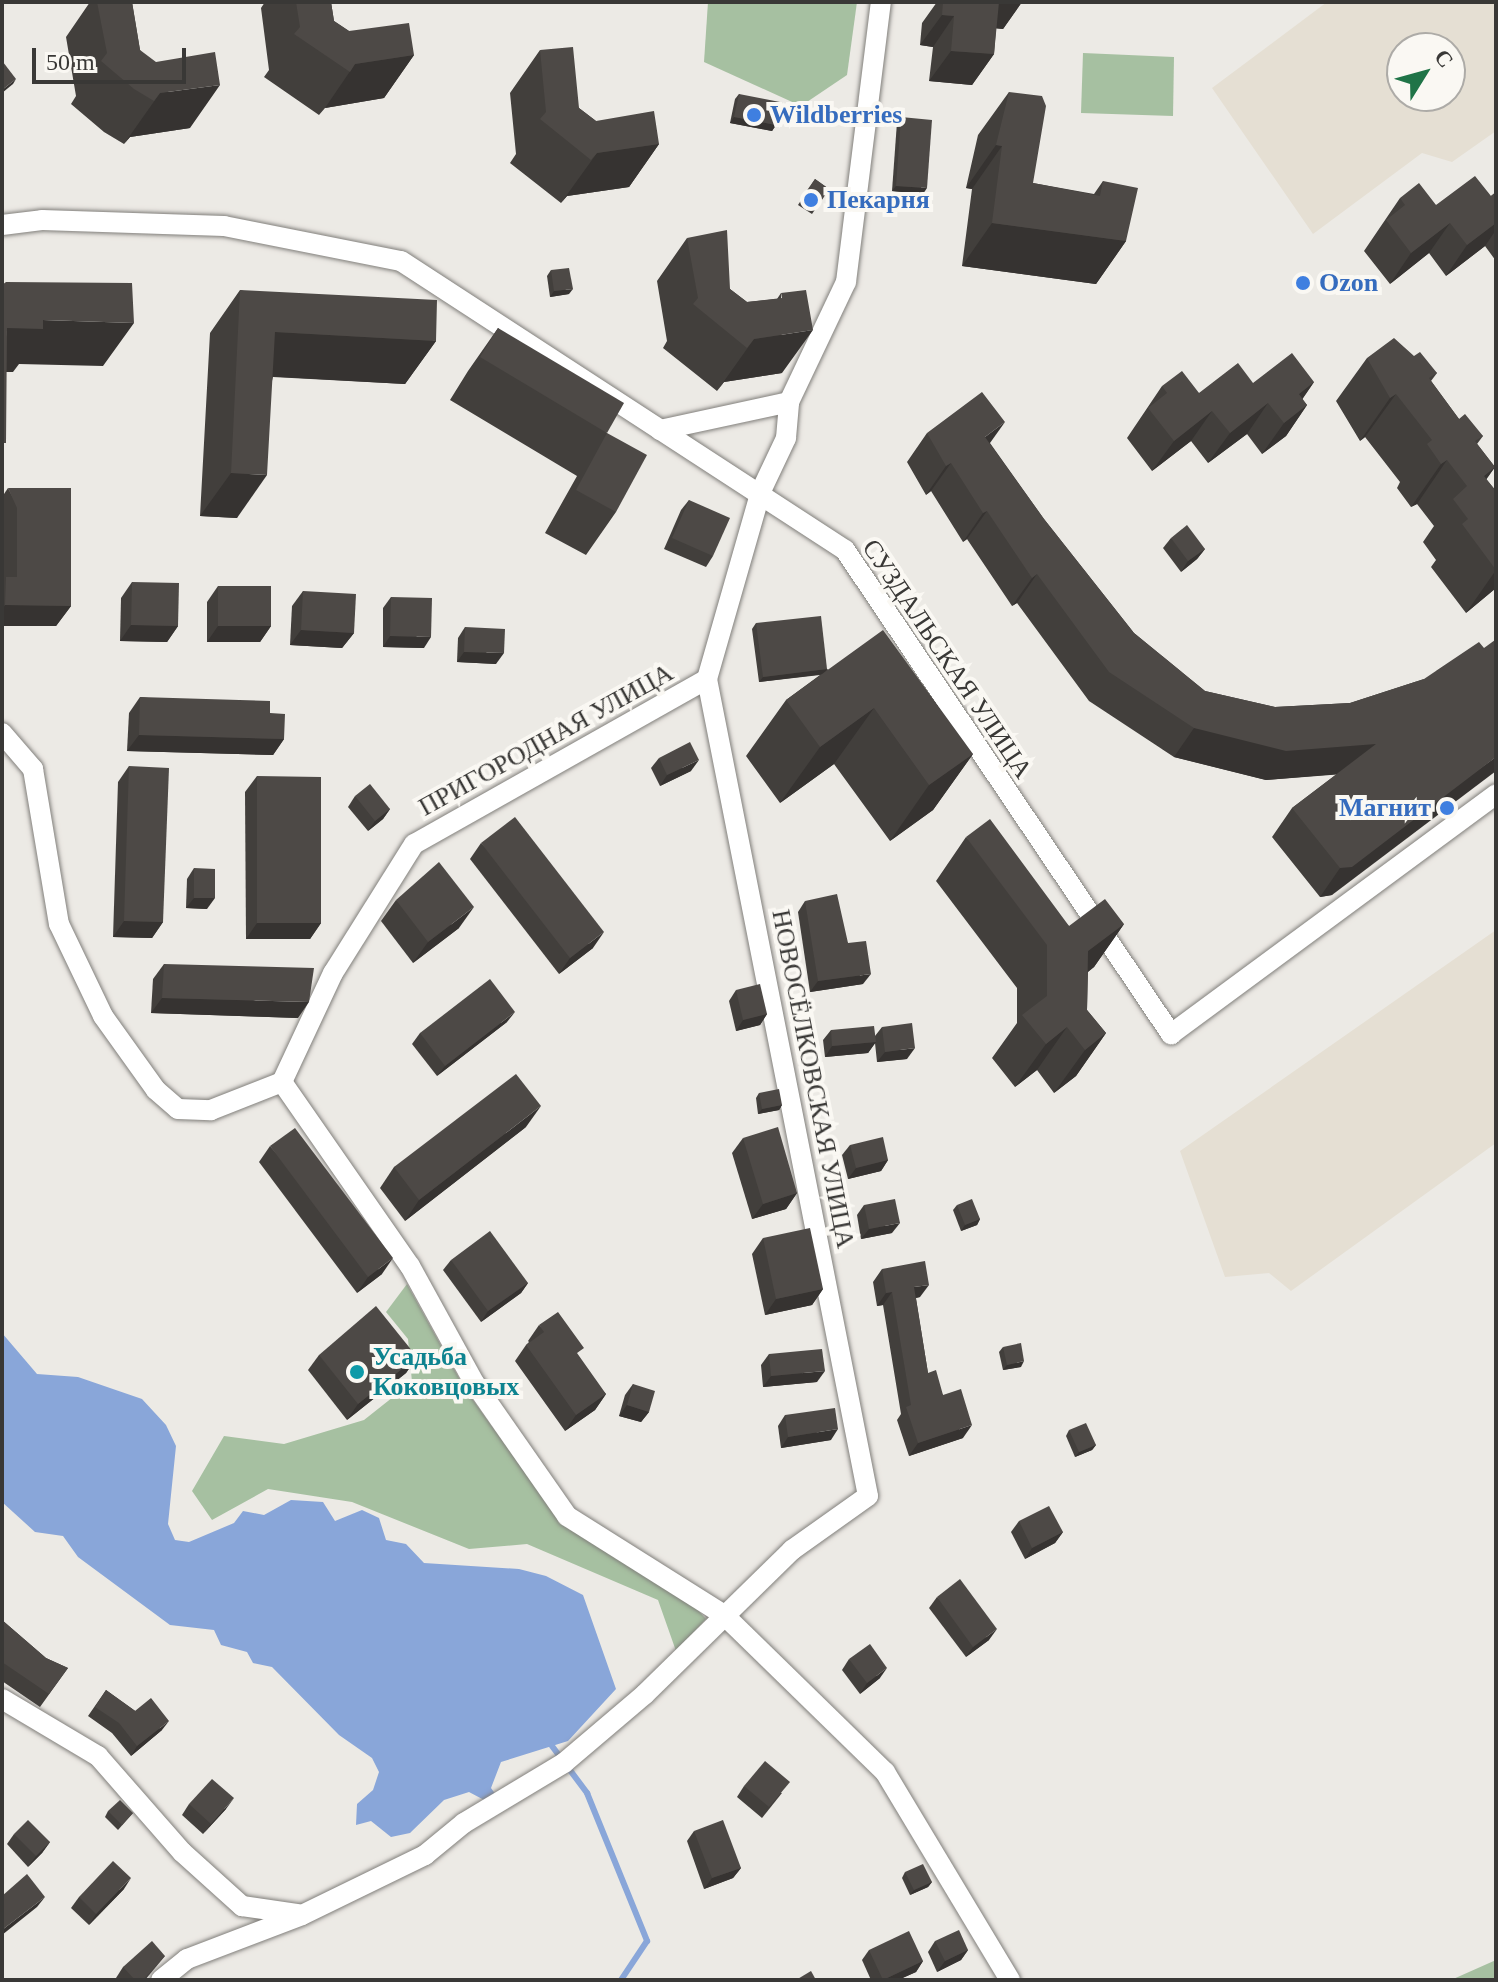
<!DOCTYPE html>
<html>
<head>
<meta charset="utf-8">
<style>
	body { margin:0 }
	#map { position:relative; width:1498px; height:1982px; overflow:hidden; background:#eceae5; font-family:Georgia,serif }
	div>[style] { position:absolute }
	.built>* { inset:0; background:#e5dfd3 }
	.green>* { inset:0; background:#a6c0a1 }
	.water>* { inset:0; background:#89a6d9 }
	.stream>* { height:6px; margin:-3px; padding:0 3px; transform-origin:3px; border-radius:3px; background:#89a6d9 }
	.roads { filter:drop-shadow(0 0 2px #817f7b) drop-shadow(0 0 2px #817f7b) }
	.street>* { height:20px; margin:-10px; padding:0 10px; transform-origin:10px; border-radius:10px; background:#fff }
	.wall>* { inset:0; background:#423f3c }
	.shaded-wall>* { inset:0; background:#363331 }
	.building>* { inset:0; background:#4d4946 }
	.dots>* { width:22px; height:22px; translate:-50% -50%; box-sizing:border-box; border:4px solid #faf8f3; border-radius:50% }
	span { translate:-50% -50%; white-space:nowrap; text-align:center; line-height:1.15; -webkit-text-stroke:8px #faf8f3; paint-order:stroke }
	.shop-label { font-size:26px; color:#366cbe; font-weight:700 }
	.left { translate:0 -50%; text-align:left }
	.right { translate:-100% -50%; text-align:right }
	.street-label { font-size:26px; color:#393836 }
	.culture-label { font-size:26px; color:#0d838f; font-weight:700 }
	.frame { position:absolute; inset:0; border:4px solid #393836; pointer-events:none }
	.north { position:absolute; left:1386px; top:32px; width:80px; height:80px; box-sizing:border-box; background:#faf8f3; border:2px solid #adaba7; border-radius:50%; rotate:53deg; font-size:22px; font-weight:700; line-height:32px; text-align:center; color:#393836 }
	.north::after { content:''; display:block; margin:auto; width:28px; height:36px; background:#1f7447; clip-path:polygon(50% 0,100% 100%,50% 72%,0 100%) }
	.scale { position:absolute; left:32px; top:48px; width:154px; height:36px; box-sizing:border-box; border:4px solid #393836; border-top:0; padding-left:10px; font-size:24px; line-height:28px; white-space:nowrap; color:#393836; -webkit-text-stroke:6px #faf8f3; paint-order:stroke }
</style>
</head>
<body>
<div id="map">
	<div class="built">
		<i style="clip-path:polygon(evenodd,1327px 2px,1496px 2px,1496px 131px,1452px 162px,1422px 153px,1313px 234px,1212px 88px,1327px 2px,1402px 48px,1450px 48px,1450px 96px,1402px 96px,1402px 48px)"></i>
		<i style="clip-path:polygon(1496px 930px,1496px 1143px,1291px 1291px,1269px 1273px,1225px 1277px,1180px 1151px)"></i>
	</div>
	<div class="green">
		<i style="clip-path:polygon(708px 2px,857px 2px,847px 75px,801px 106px,704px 62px)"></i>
		<i style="clip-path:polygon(1083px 53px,1174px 57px,1173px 116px,1081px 113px)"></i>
		<i style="clip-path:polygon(407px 1284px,465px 1389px,553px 1511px,686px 1597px,706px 1619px,676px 1651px,658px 1600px,527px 1544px,469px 1549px,352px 1502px,268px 1489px,212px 1520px,192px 1491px,224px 1436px,284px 1444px,364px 1420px,412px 1382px,408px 1339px,386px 1312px)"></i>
		<i style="clip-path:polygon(1496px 1960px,1496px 1980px,1451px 1980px)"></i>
	</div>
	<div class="water">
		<i style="clip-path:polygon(2px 1333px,37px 1374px,78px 1377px,142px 1399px,166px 1425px,176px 1446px,168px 1524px,175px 1540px,189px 1542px,234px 1523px,243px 1511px,264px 1515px,291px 1500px,323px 1502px,335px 1521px,362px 1510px,379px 1518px,386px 1540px,406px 1544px,424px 1563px,519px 1569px,546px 1576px,583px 1595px,616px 1689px,568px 1741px,501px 1762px,491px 1788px,496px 1795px,486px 1801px,469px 1792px,444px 1800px,410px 1833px,391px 1837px,371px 1821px,356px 1825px,357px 1804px,373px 1790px,379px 1772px,372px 1758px,339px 1735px,272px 1667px,253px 1663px,247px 1652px,221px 1645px,214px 1630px,170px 1625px,78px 1557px,63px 1536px,35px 1532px,2px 1502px)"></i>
	</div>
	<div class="stream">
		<i style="left:552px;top:1746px;width:59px;rotate:53.3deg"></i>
		<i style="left:587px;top:1793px;width:160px;rotate:67.9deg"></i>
		<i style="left:647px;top:1941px;width:47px;rotate:123.7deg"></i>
	</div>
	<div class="roads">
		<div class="street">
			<i style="left:2px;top:225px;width:40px;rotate:-7.1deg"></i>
			<i style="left:42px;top:220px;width:182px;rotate:1.9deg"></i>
			<i style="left:224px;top:226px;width:180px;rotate:11.2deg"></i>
			<i style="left:401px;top:261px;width:530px;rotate:33.06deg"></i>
			<i style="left:845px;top:550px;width:584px;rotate:56.04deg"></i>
			<i style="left:1171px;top:1034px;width:404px;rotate:-36.4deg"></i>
			<i style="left:660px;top:430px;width:132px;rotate:-12.2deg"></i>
			<i style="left:707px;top:679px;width:336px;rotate:150.6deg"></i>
			<i style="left:414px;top:844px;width:152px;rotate:122.1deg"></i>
			<i style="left:333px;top:973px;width:120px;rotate:115.1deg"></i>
			<i style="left:282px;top:1082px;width:224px;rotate:55.2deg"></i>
			<i style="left:410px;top:1266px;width:135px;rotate:61.2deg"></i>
			<i style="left:475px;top:1384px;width:161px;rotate:55.1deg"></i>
			<i style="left:567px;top:1516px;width:186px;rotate:32.2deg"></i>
			<i style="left:724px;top:1615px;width:225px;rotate:44.3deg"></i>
			<i style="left:885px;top:1772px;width:243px;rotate:59deg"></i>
			<i style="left:2px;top:733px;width:48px;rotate:49.3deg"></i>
			<i style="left:33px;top:769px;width:157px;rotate:80.5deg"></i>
			<i style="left:59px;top:924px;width:102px;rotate:64.4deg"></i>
			<i style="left:103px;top:1016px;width:91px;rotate:54.4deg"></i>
			<i style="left:156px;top:1090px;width:29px;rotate:41deg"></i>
			<i style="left:178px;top:1109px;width:33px;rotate:2deg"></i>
			<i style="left:211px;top:1110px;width:76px;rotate:-21.5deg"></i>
			<i style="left:2px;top:1699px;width:112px;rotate:30.7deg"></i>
			<i style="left:98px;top:1756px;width:128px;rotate:48.8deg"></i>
			<i style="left:182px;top:1852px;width:81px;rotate:42deg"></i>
			<i style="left:242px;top:1906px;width:57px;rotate:8.1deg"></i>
			<i style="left:161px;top:1980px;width:33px;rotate:-39deg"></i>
			<i style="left:187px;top:1959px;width:123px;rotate:-20.9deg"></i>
			<i style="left:302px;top:1915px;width:137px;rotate:-26deg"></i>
			<i style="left:425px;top:1855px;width:50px;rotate:-39.4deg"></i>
			<i style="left:464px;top:1823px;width:117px;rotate:-31deg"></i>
			<i style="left:564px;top:1763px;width:106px;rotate:-40.4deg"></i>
			<i style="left:645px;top:1694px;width:206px;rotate:-44.4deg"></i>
			<i style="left:792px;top:1550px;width:93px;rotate:-35.4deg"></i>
			<i style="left:868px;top:1496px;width:833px;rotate:-101.15deg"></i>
			<i style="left:707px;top:679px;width:196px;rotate:-74deg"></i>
			<i style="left:761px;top:491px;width:59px;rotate:-64.7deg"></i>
			<i style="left:786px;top:438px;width:36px;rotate:-85deg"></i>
			<i style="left:789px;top:402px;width:133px;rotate:-64.6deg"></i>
			<i style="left:846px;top:282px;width:282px;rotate:-82.9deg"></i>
		</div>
	</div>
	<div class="wall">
		<i style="clip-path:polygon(90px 2px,132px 2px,140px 50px,190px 128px,130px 137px,124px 144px,104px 132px,71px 104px,76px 96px,66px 37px)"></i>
		<i style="clip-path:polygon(265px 2px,331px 2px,334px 21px,349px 31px,414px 55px,384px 98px,325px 108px,319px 115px,264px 77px,269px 70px,261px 8px)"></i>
		<i style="clip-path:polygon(937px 2px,1022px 2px,1003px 29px,996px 28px,994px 54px,972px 85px,929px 81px,933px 47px,920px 45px,922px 23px)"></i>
		<i style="clip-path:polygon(540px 50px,579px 108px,596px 121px,659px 144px,629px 187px,567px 196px,561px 203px,510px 163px,516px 154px,510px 93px)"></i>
		<i style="clip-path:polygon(1009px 92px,1033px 183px,1094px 194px,1103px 181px,1126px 241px,1096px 284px,962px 266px,972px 189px,966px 188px,978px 135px)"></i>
		<i style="clip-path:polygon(739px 94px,776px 125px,772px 131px,730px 123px,735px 99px)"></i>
		<i style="clip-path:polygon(901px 117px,923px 194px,892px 191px,897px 122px)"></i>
		<i style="clip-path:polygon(815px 179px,829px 189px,812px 214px,798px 205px)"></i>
		<i style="clip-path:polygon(1496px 192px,1496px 261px,1485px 246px,1446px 276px,1429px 253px,1390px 284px,1364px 251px,1400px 198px,1436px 205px,1491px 196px)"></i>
		<i style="clip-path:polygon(687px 238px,730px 289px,747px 302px,777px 299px,781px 293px,782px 373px,724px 382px,717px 391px,663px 348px,667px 341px,657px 281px)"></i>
		<i style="clip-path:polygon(551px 270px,569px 294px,550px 297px,547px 276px)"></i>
		<i style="clip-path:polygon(240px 290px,436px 341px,405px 384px,273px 377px,237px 518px,200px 516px,210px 333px)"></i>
		<i style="clip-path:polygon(498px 328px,607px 433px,616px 512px,586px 555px,545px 533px,577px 476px,450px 400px,468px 371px)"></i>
		<i style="clip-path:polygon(1414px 356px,1437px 373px,1431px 381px,1459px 419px,1483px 436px,1477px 444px,1495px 467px,1486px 479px,1496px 491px,1496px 588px,1466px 613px,1431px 567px,1436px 560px,1423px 542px,1434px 526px,1417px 504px,1411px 507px,1397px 488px,1400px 482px,1365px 437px,1360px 441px,1336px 401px,1367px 358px)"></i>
		<i style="clip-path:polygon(1314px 382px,1302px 399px,1307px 405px,1286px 436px,1262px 454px,1247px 434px,1208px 463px,1191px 441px,1152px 471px,1127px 438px,1162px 386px,1199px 393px,1253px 383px)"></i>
		<i style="clip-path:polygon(927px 433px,990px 443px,1044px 519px,1134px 633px,1205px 691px,1275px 707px,1350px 703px,1424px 679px,1332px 895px,1320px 897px,1272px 837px,1292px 808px,1337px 774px,1266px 780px,1174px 757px,1089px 701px,1017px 603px,1012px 606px,967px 539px,963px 542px,931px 491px,926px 495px,907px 462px)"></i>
		<i style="clip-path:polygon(8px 488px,71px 606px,56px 626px,2px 626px,2px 497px)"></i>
		<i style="clip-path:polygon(689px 500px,713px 556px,706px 567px,664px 549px,681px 510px)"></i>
		<i style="clip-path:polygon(1171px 538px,1205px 549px,1197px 559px,1181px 572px,1163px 548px)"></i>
		<i style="clip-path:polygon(132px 582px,178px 626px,167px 642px,120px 641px,121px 598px)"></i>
		<i style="clip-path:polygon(218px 586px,271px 626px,260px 642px,207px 642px,207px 602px)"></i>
		<i style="clip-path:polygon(303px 591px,354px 633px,342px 648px,290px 645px,292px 606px)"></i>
		<i style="clip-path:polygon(391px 597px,424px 648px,383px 647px,383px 608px)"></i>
		<i style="clip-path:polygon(756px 623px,827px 669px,973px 754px,933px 810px,890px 841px,834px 764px,780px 803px,746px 756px,786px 700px,820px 675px,759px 682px,752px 629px)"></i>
		<i style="clip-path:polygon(465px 627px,496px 664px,457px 662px,458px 638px)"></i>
		<i style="clip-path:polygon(140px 697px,270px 713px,284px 739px,273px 755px,127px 751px,129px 713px)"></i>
		<i style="clip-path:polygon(659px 758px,691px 771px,660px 786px,651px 768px)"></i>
		<i style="clip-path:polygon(129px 766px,163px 922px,152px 938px,113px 937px,118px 782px)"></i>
		<i style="clip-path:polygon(257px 776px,321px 923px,310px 939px,246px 939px,245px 792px)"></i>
		<i style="clip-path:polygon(355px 796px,390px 809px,383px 819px,368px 831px,348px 807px)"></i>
		<i style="clip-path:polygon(966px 837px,1069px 926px,1124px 924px,1094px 967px,1088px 972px,1087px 1010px,1106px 1033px,1076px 1076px,1054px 1093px,1037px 1070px,1015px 1087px,992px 1058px,1017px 1023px,1017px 988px,936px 881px)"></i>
		<i style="clip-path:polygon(481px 843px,593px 948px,559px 974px,470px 859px)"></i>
		<i style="clip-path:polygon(194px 868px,207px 909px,186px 908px,187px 879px)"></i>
		<i style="clip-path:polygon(396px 900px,459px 928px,413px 963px,381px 921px)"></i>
		<i style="clip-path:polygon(805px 901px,848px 943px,863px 984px,810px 992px,798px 912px)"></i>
		<i style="clip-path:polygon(164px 964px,298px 1018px,151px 1013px,153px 979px)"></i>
		<i style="clip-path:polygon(736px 990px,767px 1014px,760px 1025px,736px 1031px,729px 1001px)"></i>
		<i style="clip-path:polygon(507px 1022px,437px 1076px,412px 1044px,420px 1033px)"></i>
		<i style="clip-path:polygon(882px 1027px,907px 1059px,877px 1062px,875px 1043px,868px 1053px,825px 1057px,823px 1040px,831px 1030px,875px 1036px)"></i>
		<i style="clip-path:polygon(759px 1093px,782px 1105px,779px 1110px,758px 1114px,756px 1098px)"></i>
		<i style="clip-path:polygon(526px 1127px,405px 1221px,380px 1188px,394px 1167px)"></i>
		<i style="clip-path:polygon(743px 1138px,797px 1193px,786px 1209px,752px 1219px,732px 1153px)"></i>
		<i style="clip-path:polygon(850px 1145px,888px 1160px,881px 1171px,848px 1179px,842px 1155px)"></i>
		<i style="clip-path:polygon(270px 1146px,382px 1274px,357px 1293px,259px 1162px)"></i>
		<i style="clip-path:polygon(864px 1205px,892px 1233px,861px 1239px,857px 1215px)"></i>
		<i style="clip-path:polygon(957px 1205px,980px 1219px,977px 1225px,961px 1231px,953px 1210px)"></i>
		<i style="clip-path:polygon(763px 1238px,823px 1289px,812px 1305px,765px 1315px,752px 1254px)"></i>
		<i style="clip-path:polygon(451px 1260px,528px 1283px,521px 1293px,481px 1322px,443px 1270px)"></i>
		<i style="clip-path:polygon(882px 1269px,920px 1297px,916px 1298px,928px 1373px,943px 1395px,963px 1438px,909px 1456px,897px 1420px,901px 1414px,883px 1305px,877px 1306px,873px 1282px)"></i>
		<i style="clip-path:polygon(539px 1325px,606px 1394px,595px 1410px,565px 1431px,515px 1361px,526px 1345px,529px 1342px,528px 1341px)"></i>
		<i style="clip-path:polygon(1003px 1347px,1021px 1367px,1003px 1370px,999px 1352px)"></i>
		<i style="clip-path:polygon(769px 1354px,817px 1382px,763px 1387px,761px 1365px)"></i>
		<i style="clip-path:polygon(319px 1355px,417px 1357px,406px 1373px,347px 1420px,308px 1370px)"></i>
		<i style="clip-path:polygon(633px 1384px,649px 1412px,641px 1422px,619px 1416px,625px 1395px)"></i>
		<i style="clip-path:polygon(785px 1415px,831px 1440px,781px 1448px,778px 1426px)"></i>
		<i style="clip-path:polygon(1069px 1430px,1096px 1445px,1092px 1450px,1075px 1457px,1066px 1436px)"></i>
		<i style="clip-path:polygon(1019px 1521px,1063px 1532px,1055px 1543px,1025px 1559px,1011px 1532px)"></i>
		<i style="clip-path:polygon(937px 1597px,989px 1640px,966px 1657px,929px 1608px)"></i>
		<i style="clip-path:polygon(2px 1620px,46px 1658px,68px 1668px,40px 1707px,2px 1681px)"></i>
		<i style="clip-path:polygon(849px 1659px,880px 1678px,860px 1694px,842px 1670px)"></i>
		<i style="clip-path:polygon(106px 1690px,162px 1730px,131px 1756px,112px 1733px,88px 1716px)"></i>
		<i style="clip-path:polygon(744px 1786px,782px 1793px,762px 1818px,737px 1797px)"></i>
		<i style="clip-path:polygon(189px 1804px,226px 1809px,203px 1834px,182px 1815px)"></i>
		<i style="clip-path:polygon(108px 1811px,133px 1813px,118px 1830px,105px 1817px)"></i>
		<i style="clip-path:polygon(694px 1831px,741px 1868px,733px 1878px,704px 1889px,687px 1841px)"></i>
		<i style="clip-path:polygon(14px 1834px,50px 1842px,42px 1853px,28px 1867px,7px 1844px)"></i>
		<i style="clip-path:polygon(905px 1872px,932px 1882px,928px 1887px,910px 1895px,902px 1878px)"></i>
		<i style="clip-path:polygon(124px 1889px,89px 1925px,71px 1908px,79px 1897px)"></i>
		<i style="clip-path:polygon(935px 1941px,968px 1950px,961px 1960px,937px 1972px,928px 1952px)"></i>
		<i style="clip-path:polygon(869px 1950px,923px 1961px,916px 1972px,898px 1980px,871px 1980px,862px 1960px)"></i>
		<i style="clip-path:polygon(165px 1956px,145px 1980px,117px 1980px,116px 1978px,123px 1967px)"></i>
	</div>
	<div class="shaded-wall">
		<i style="clip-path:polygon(995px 2px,1022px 2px,1003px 29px,978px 27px)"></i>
		<i style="clip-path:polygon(942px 15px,954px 16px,933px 47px,920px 45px)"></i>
		<i style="clip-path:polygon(951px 51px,994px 54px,972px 85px,929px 81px)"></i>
		<i style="clip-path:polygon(414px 55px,384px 98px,325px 108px,355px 64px)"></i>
		<i style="clip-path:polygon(16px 79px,13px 84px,2px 93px,2px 90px)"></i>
		<i style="clip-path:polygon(220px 85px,190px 128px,130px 137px,124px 144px,160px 93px)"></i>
		<i style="clip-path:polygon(734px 117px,776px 125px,772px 131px,730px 123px)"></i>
		<i style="clip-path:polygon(659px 144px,629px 187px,567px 196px,561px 203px,597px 153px)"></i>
		<i style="clip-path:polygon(996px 145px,1002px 146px,972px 189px,966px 188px)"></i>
		<i style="clip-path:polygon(896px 186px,927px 188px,923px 194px,892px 191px)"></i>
		<i style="clip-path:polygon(992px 223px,1126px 241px,1096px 284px,962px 266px)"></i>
		<i style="clip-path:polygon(1450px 223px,1429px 253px,1390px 284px,1411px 253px)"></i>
		<i style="clip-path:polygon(1496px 223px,1496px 230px,1485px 246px,1446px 276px,1467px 245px)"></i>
		<i style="clip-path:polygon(573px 289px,569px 294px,550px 297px,554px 291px)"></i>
		<i style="clip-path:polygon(43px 320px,134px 323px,103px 366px,19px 364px,13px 372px,2px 372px,7px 328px)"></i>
		<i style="clip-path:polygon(813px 330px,782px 373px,724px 382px,717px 391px,754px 339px)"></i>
		<i style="clip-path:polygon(275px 332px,436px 341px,405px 384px,245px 375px)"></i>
		<i style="clip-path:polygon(1314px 382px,1293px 413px,1299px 394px)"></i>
		<i style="clip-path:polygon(1396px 394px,1365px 437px,1360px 441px,1390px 398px)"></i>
		<i style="clip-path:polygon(1268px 403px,1247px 434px,1208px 463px,1230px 433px)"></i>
		<i style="clip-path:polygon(1307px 405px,1286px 436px,1262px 454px,1284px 423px)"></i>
		<i style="clip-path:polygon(1212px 411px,1191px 441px,1152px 471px,1174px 441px)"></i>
		<i style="clip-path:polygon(1005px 422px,985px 450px,985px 437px)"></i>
		<i style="clip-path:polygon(1447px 460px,1417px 504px,1411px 507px,1441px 464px)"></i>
		<i style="clip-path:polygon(951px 463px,931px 491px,926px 495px,946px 466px)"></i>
		<i style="clip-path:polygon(1495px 467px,1465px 510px,1484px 476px)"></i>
		<i style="clip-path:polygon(231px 473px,267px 475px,237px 518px,200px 516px)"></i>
		<i style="clip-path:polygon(987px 511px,967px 539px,963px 542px,983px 513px)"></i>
		<i style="clip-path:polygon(1205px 549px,1197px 559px,1181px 572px,1188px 561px)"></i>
		<i style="clip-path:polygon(1496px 570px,1496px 588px,1466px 613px)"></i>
		<i style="clip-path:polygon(1037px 574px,1017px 603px,1012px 606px,1032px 578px)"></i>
		<i style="clip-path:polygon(5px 605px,71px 606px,56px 626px,2px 626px,2px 610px)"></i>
		<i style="clip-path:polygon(131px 625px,178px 626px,167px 642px,120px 641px)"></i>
		<i style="clip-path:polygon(218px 626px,271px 626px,260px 642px,207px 642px)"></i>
		<i style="clip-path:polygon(301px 630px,354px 633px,342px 648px,290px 645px)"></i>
		<i style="clip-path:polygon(390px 636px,431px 637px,424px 648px,383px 647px)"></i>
		<i style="clip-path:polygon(464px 652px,504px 653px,496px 664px,457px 662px)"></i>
		<i style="clip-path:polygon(827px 669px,824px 674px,759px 682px,763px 677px)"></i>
		<i style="clip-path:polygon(874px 708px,834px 764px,780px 803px,820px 747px)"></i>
		<i style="clip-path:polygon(1194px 728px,1376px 744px,1356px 773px,1266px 780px,1174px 757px)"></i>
		<i style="clip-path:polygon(139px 735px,284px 739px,273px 755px,127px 751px)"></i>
		<i style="clip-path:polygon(973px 754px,933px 810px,890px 841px,929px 785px)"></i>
		<i style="clip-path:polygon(1496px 757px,1496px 771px,1332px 895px,1320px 897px,1340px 868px)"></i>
		<i style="clip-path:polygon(699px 760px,691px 771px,660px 786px,667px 775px)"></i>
		<i style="clip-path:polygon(390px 809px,383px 819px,368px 831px,375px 821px)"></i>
		<i style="clip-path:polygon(194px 898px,215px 898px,207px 909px,186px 908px)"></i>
		<i style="clip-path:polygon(474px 907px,459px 928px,413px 963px,428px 942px)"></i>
		<i style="clip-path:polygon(124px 921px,163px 922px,152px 938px,113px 937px)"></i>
		<i style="clip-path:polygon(257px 923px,321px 923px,310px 939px,246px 939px)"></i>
		<i style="clip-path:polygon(1124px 924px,1094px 967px,1058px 995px,1088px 951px)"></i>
		<i style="clip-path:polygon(604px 932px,593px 948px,559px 974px,570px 958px)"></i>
		<i style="clip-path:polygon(871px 974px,863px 984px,810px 992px,818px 981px)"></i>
		<i style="clip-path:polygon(162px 998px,309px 1002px,298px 1018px,151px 1013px)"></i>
		<i style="clip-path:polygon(515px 1012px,507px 1022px,437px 1076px,445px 1066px)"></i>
		<i style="clip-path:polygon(767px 1014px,760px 1025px,736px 1031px,743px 1020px)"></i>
		<i style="clip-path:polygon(1067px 1027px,1037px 1070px,1015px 1087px,1046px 1044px)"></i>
		<i style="clip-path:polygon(1106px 1033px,1076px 1076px,1054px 1093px,1085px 1050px)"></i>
		<i style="clip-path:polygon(876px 1042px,868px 1053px,825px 1057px,832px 1046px)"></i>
		<i style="clip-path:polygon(915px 1048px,907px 1059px,877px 1062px,885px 1052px)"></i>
		<i style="clip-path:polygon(782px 1105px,779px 1110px,758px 1114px,762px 1109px)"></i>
		<i style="clip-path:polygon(541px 1106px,526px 1127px,405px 1221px,419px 1200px)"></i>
		<i style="clip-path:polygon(888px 1160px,881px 1171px,848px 1179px,856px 1168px)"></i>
		<i style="clip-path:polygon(797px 1193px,786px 1209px,752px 1219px,763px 1204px)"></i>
		<i style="clip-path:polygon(980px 1219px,977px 1225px,961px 1231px,965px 1225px)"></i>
		<i style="clip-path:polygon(900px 1223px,892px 1233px,861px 1239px,869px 1229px)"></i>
		<i style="clip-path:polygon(393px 1258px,382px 1274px,357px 1293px,368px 1277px)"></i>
		<i style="clip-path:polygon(528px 1283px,521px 1293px,481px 1322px,488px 1311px)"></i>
		<i style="clip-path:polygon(929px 1285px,920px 1297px,905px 1300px,914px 1287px)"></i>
		<i style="clip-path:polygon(823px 1289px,812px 1305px,765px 1315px,776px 1299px)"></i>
		<i style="clip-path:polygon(892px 1292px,883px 1305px,877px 1306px,886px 1293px)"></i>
		<i style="clip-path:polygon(417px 1357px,406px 1373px,347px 1420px,358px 1404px)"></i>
		<i style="clip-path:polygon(1024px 1361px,1021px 1367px,1003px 1370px,1007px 1365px)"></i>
		<i style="clip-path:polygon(825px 1371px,817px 1382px,763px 1387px,771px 1376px)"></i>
		<i style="clip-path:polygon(606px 1394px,595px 1410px,565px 1431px,576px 1415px)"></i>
		<i style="clip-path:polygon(627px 1405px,649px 1412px,641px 1422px,619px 1416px)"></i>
		<i style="clip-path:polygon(972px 1425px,963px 1438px,909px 1456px,918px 1443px)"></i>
		<i style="clip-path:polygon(838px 1429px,831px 1440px,781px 1448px,788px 1437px)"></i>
		<i style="clip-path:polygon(1096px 1445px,1092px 1450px,1075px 1457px,1079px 1452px)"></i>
		<i style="clip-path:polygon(1063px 1532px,1055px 1543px,1025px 1559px,1032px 1548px)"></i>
		<i style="clip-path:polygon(997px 1629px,989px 1640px,966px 1657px,973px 1647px)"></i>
		<i style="clip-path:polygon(887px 1668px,880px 1678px,860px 1694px,867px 1683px)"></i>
		<i style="clip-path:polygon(169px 1721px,162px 1730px,131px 1756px,137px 1746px)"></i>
		<i style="clip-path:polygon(234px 1798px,226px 1809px,203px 1834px,211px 1824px)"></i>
		<i style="clip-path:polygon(50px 1842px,42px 1853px,28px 1867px,36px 1856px)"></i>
		<i style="clip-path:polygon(741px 1868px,733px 1878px,704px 1889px,712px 1878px)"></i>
		<i style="clip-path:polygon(131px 1878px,124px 1889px,89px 1925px,96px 1914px)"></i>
		<i style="clip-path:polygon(932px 1882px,928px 1887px,910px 1895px,914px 1890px)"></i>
		<i style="clip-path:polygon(45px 1897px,37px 1907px,2px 1935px,2px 1930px)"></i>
		<i style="clip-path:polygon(968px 1950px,961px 1960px,937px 1972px,945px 1961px)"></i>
		<i style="clip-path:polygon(923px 1961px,916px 1972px,898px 1980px,883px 1980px)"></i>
	</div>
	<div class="building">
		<i style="clip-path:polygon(97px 2px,132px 2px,140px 50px,156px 62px,215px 52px,220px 85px,160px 93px,154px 101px,134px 89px,101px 61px,107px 53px)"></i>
		<i style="clip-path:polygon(296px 2px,331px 2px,334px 21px,349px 31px,409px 23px,414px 55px,355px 64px,350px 72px,294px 34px,300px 27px)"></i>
		<i style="clip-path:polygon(943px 2px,999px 2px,994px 54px,951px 51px,954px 16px,942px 15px)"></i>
		<i style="clip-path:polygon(573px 47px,579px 108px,596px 121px,654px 111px,659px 144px,597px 153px,591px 160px,540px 119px,546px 112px,540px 50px)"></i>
		<i style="clip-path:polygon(3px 62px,16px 79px,2px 90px,2px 63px)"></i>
		<i style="clip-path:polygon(1009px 92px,1042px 96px,1046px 106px,1033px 183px,1100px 196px,1103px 181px,1138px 188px,1126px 241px,992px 223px,1002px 146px,996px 145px)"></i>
		<i style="clip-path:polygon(739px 94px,780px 102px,776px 125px,734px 117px)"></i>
		<i style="clip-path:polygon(901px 117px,932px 120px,927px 188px,896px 186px)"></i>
		<i style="clip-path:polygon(1475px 176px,1491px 196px,1496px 192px,1496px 223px,1467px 245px,1450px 223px,1411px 253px,1386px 220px,1405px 205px,1400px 198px,1419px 183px,1436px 205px)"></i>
		<i style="clip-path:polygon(815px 179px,829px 189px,816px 209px,801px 199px)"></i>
		<i style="clip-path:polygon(727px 230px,730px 289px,747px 302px,782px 298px,781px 293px,806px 290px,813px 330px,754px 339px,747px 348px,693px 304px,698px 298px,687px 238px)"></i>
		<i style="clip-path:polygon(569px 268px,573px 289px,554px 291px,551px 270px)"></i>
		<i style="clip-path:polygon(6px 282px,132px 283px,134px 323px,43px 320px,43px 329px,7px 328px,6px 443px,2px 443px,2px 285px)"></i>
		<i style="clip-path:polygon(240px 290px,437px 300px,436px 341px,275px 332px,267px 475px,231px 473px)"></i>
		<i style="clip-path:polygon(498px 328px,624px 403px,607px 433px,480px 357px)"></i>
		<i style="clip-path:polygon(1394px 338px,1414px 356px,1420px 352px,1437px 373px,1429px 378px,1459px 419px,1465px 414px,1483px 436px,1475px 441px,1495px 467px,1484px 476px,1496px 491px,1496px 570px,1462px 524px,1468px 519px,1453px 499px,1467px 486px,1447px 460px,1441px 464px,1427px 444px,1432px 440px,1396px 394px,1390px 398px,1367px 358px)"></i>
		<i style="clip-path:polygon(1292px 353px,1314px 382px,1299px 394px,1307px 405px,1284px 423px,1268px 403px,1230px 433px,1212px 411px,1174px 441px,1148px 408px,1167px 393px,1162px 386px,1182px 371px,1199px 393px,1238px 363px,1253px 383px)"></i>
		<i style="clip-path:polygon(982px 392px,1005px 422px,985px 437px,1044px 519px,1134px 633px,1205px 691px,1275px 707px,1350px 703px,1424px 679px,1479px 642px,1484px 648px,1495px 640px,1496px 757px,1352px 867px,1340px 868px,1292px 808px,1376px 744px,1286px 751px,1194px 728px,1109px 672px,1037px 574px,1032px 578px,987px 511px,983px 513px,951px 463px,946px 466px,927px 433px)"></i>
		<i style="clip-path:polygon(607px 433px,647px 455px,616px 512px,576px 490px)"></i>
		<i style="clip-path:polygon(8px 488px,71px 488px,71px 606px,5px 605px,6px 577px,17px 577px,17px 508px)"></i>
		<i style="clip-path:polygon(689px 500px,730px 518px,713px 556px,672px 538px)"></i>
		<i style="clip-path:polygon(1187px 525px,1205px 549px,1188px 561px,1171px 538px)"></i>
		<i style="clip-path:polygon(132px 582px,179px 583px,178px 626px,131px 625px)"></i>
		<i style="clip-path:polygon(218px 586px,271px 586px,271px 626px,218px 626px)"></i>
		<i style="clip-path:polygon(303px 591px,356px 594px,354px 633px,301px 630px)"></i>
		<i style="clip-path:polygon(391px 597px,432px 598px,431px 637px,390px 636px)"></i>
		<i style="clip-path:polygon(821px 616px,827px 669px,763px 677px,756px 623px)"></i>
		<i style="clip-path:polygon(465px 627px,505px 629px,504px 653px,464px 652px)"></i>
		<i style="clip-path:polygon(883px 630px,973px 754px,929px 785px,874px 708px,820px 747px,786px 700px)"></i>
		<i style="clip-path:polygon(140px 697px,270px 701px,270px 713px,285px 714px,284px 739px,139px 735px)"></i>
		<i style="clip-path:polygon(690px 742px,699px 760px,667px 775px,659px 758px)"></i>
		<i style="clip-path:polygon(129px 766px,169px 768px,163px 922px,124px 921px)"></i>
		<i style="clip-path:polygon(257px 776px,321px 777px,321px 923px,257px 923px)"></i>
		<i style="clip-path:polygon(370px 784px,390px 809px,375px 821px,355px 796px)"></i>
		<i style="clip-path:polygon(515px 817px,604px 932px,570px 958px,481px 843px)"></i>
		<i style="clip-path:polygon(990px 819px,1069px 926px,1105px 899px,1124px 924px,1088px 951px,1087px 1010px,1106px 1033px,1085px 1050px,1067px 1027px,1046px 1044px,1022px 1015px,1047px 996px,1047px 945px,966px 837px)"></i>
		<i style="clip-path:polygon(439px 862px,474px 907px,428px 942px,396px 900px)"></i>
		<i style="clip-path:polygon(194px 868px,215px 869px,215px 898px,194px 898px)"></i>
		<i style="clip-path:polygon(837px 894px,848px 943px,866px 941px,871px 974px,818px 981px,805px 901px)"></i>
		<i style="clip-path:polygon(164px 964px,314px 968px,309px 1002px,162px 998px)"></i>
		<i style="clip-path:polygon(490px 979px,515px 1012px,445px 1066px,420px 1033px)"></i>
		<i style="clip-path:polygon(760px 984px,767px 1014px,743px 1020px,736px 990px)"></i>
		<i style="clip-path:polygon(912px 1023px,915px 1048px,885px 1052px,882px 1027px)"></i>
		<i style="clip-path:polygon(874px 1026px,876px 1042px,832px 1046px,831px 1030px)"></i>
		<i style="clip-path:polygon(516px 1074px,541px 1106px,419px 1200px,394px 1167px)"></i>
		<i style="clip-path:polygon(779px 1089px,782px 1105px,762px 1109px,759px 1093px)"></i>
		<i style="clip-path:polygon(778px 1127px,797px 1193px,763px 1204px,743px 1138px)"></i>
		<i style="clip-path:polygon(295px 1128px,393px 1258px,368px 1277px,270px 1146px)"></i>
		<i style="clip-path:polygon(883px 1137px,888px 1160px,856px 1168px,850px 1145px)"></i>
		<i style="clip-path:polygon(895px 1199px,900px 1223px,869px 1229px,864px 1205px)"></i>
		<i style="clip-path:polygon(972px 1199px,980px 1219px,965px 1225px,957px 1205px)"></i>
		<i style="clip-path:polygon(810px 1228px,823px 1289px,776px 1299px,763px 1238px)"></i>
		<i style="clip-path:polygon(490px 1231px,528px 1283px,488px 1311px,451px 1260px)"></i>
		<i style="clip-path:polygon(925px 1261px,929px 1285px,914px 1287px,928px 1373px,936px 1370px,943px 1395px,961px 1389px,972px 1425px,918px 1443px,906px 1407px,911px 1405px,892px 1292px,886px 1293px,882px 1269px)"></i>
		<i style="clip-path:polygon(376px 1306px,417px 1357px,358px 1404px,319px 1355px)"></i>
		<i style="clip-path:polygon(558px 1312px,584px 1348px,577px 1353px,606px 1394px,576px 1415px,526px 1345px,544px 1332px,539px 1325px)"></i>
		<i style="clip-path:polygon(1021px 1343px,1024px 1361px,1007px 1365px,1003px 1347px)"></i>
		<i style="clip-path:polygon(822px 1349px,825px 1371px,771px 1376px,769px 1354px)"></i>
		<i style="clip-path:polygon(633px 1384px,655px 1391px,649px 1412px,627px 1405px)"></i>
		<i style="clip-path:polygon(835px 1408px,838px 1429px,788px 1437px,785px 1415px)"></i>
		<i style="clip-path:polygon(1086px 1423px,1096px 1445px,1079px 1452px,1069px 1430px)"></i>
		<i style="clip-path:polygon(1049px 1506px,1063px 1532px,1032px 1548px,1019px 1521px)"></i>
		<i style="clip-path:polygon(960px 1579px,997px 1629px,973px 1647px,937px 1597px)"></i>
		<i style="clip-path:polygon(2px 1620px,46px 1658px,68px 1668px,49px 1694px,2px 1662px)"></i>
		<i style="clip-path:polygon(870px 1644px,887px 1668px,867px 1683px,849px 1659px)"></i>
		<i style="clip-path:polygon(106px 1690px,135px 1711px,151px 1698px,169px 1721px,137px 1746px,119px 1723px,95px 1707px)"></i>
		<i style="clip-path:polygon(765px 1761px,790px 1782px,769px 1807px,744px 1786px)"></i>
		<i style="clip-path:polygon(212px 1779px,234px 1798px,211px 1824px,189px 1804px)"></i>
		<i style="clip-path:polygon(120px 1800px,133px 1813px,122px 1825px,108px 1811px)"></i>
		<i style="clip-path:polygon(28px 1820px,50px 1842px,36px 1856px,14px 1834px)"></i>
		<i style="clip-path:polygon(723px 1820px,741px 1868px,712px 1878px,694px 1831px)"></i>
		<i style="clip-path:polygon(113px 1861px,131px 1878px,96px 1914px,79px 1897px)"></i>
		<i style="clip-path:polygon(923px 1864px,932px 1882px,914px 1890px,905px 1872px)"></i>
		<i style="clip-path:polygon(27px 1874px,45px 1897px,2px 1930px,2px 1896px)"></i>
		<i style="clip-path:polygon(959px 1930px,968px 1950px,945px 1961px,935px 1941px)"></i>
		<i style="clip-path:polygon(909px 1931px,923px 1961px,883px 1980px,869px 1950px)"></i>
		<i style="clip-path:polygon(152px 1941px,165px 1956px,143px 1980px,135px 1980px,123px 1967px)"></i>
		<i style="clip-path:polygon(811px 1971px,816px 1980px,796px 1980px)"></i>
	</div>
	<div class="dots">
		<i style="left:754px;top:115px;background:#3f7fe0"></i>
		<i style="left:811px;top:200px;background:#3f7fe0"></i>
		<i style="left:1303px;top:283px;background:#3f7fe0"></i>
		<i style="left:1447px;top:808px;background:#3f7fe0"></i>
		<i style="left:357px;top:1372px;background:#0f9aa8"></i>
	</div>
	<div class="shop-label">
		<span class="left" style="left:770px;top:115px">Wildberries</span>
		<span class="left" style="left:827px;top:200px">Пекарня</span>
		<span class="left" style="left:1319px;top:283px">Ozon</span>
		<span class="right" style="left:1431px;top:808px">Магнит</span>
	</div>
	<div class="street-label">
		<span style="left:947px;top:659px;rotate:56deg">СУЗДАЛЬСКАЯ УЛИЦА</span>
		<span style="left:546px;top:740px;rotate:-29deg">ПРИГОРОДНАЯ УЛИЦА</span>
		<span style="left:813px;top:1079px;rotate:79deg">НОВОСЁЛКОВСКАЯ УЛИЦА</span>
	</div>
	<div class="culture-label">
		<span class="left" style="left:373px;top:1372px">Усадьба<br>Коковцовых</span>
	</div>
	<div class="frame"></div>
	<div class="north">С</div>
	<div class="scale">50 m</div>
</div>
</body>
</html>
